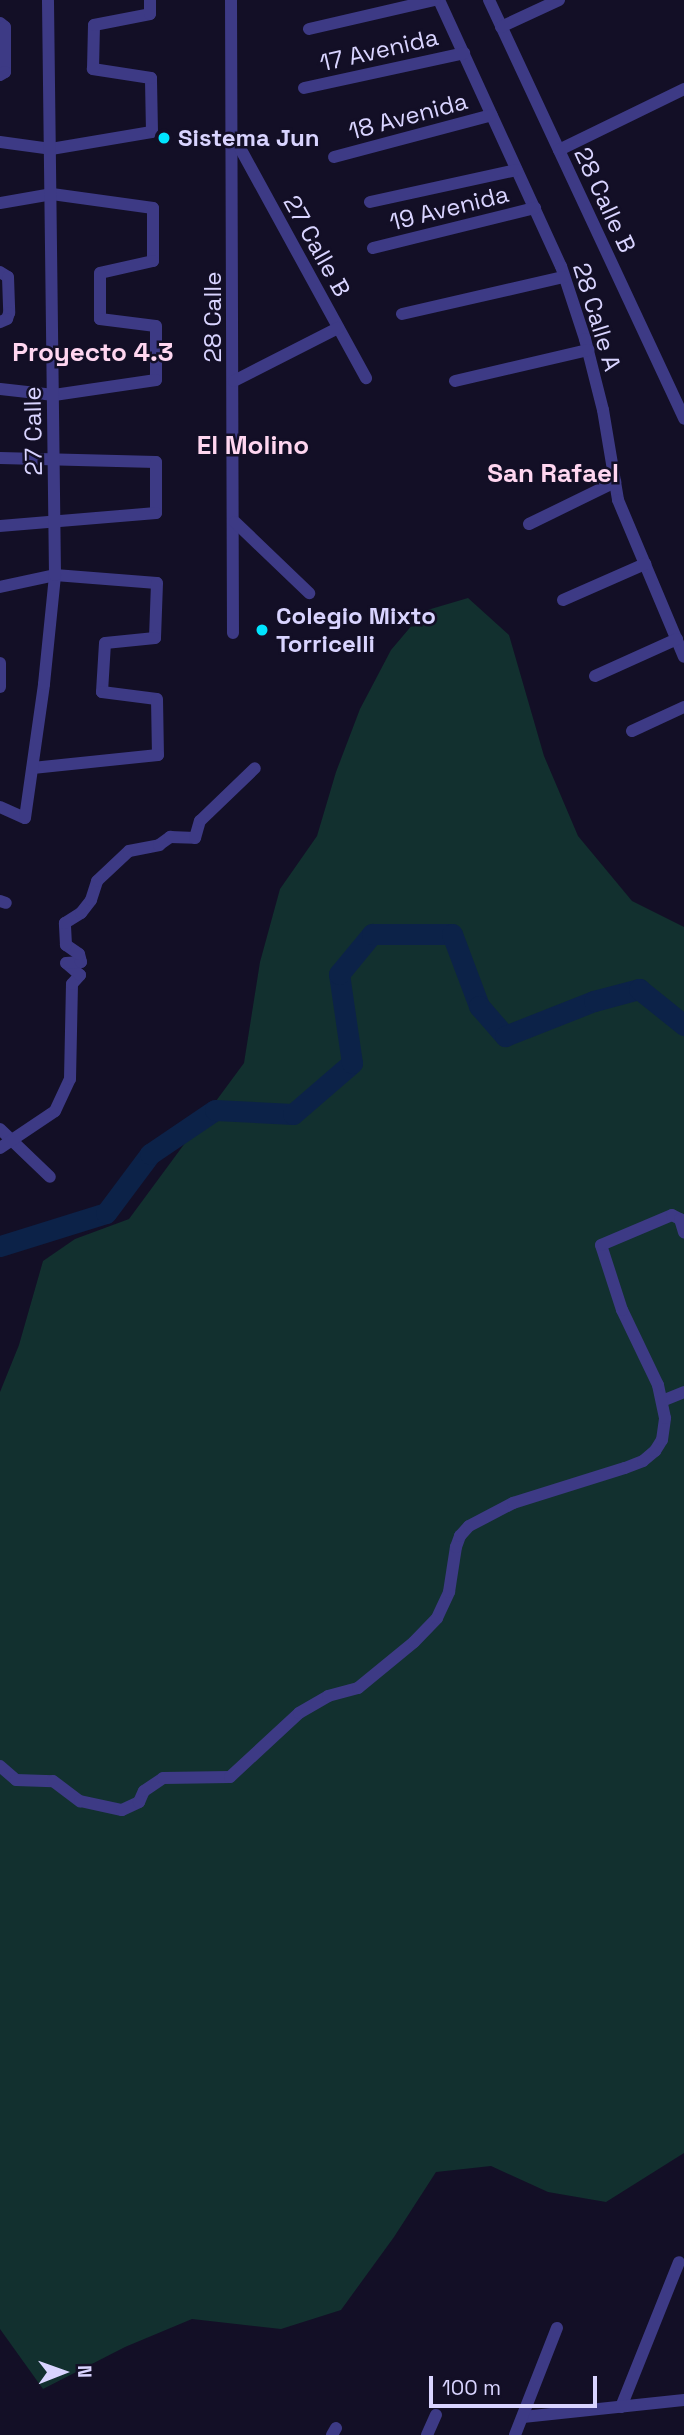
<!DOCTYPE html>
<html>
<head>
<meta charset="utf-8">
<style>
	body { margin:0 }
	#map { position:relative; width:684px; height:2435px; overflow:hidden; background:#130f26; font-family:"Space Grotesk",sans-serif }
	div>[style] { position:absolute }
	.green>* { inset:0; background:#12302f }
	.river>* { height:21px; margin:-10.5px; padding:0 10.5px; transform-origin:10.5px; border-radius:10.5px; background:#0c2248 }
	.minor>* { height:12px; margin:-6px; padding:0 6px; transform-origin:6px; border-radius:6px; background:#3d3a85 }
	.dots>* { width:19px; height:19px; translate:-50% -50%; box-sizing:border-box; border:4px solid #130f26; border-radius:50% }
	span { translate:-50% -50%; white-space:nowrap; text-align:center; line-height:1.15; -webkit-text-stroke:5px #130f26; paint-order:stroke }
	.street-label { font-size:24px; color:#d9d4ff }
	.poi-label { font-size:24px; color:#d9d4ff; font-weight:700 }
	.left { translate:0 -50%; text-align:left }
	.neighbourhood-label { font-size:26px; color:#ffd6f0; font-weight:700 }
	.north { position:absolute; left:28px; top:2337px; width:70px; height:70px; -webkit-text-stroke:5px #130f26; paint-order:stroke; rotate:89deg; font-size:19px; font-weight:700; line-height:28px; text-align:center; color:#d9d4ff }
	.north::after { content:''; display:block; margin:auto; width:24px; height:32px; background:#d9d4ff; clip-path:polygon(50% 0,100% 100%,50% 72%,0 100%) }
	.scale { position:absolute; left:429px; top:2376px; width:168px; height:32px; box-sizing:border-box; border:4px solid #d9d4ff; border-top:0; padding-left:9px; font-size:21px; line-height:24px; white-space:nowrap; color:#d9d4ff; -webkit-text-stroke:5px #130f26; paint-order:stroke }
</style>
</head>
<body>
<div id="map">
	<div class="green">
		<i style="clip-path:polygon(468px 598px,509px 635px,544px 756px,578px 836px,632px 901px,684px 927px,684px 2153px,606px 2202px,548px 2192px,491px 2166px,436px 2172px,394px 2237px,341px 2310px,281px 2329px,192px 2319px,125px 2347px,43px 2389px,0 2329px,0 1392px,19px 1345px,43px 1261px,75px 1239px,129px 1219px,244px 1063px,260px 962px,280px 889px,317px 836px,336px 772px,360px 709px,391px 650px,424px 611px)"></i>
	</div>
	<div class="river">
		<i style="left:0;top:1246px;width:111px;rotate:-17.3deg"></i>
		<i style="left:106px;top:1213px;width:74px;rotate:-53.3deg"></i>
		<i style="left:150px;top:1154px;width:78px;rotate:-34.1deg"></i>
		<i style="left:215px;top:1110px;width:78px;rotate:2.9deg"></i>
		<i style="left:293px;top:1114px;width:78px;rotate:-40.8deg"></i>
		<i style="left:352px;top:1063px;width:90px;rotate:-98.3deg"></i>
		<i style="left:339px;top:974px;width:52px;rotate:-50.5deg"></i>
		<i style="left:372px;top:934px;width:80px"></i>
		<i style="left:452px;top:934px;width:77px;rotate:69.4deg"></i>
		<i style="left:479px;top:1006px;width:40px;rotate:49deg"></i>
		<i style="left:505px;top:1036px;width:96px;rotate:-21.5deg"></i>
		<i style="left:594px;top:1001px;width:47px;rotate:-14.9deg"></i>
		<i style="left:639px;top:989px;width:58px;rotate:38.7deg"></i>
	</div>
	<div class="minor">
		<i style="left:231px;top:0;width:633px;rotate:89.82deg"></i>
		<i style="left:439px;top:0;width:293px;rotate:65.4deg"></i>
		<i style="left:561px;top:266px;width:77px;rotate:71.8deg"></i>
		<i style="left:585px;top:339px;width:73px;rotate:75.8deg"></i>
		<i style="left:603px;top:410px;width:91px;rotate:80.5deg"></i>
		<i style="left:618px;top:500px;width:170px;rotate:67.2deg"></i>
		<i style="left:489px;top:0;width:462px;rotate:65deg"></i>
		<i style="left:0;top:23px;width:6px;rotate:39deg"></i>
		<i style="left:5px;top:27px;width:45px;rotate:90deg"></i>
		<i style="left:5px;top:72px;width:6px;rotate:149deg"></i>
		<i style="left:501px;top:27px;width:64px;rotate:-25deg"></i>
		<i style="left:309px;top:29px;width:129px;rotate:-13deg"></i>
		<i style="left:304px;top:88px;width:164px;rotate:-12.3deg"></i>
		<i style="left:234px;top:137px;width:275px;rotate:61.3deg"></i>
		<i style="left:0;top:142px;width:51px;rotate:7.8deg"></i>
		<i style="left:51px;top:149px;width:102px;rotate:-9.6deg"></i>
		<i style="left:152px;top:132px;width:54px;rotate:-91.1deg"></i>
		<i style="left:151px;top:78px;width:59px;rotate:-171.2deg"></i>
		<i style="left:93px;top:69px;width:44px;rotate:-88.7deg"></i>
		<i style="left:94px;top:25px;width:57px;rotate:-11.1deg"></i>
		<i style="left:150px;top:14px;width:14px;rotate:-90deg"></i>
		<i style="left:559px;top:150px;width:139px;rotate:-26deg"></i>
		<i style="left:334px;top:157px;width:163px;rotate:-14.9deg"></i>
		<i style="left:370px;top:202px;width:150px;rotate:-12.3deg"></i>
		<i style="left:0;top:203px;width:53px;rotate:-9.8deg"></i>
		<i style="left:52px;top:194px;width:102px;rotate:7.9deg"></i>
		<i style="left:153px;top:208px;width:53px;rotate:90deg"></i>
		<i style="left:153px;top:261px;width:54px;rotate:167.2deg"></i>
		<i style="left:100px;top:273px;width:46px;rotate:90deg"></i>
		<i style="left:100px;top:319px;width:56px;rotate:7.1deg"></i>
		<i style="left:156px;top:326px;width:54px;rotate:90deg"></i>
		<i style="left:156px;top:380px;width:103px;rotate:171.6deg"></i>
		<i style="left:54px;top:395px;width:54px;rotate:-173.7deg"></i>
		<i style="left:373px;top:248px;width:167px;rotate:-13.9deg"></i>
		<i style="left:0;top:272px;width:9px;rotate:32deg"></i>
		<i style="left:8px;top:277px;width:36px;rotate:88deg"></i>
		<i style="left:9px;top:313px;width:6px;rotate:108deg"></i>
		<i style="left:7px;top:319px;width:8px;rotate:157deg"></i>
		<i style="left:402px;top:314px;width:166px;rotate:-12.9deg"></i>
		<i style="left:234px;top:381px;width:117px;rotate:-27deg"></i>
		<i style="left:455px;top:381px;width:137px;rotate:-13.1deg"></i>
		<i style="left:0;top:458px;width:156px;rotate:1.5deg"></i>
		<i style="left:156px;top:462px;width:51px;rotate:90deg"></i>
		<i style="left:156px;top:513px;width:157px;rotate:175.2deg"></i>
		<i style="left:235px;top:522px;width:103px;rotate:43.8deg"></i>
		<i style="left:529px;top:524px;width:96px;rotate:-26deg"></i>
		<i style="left:0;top:587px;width:56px;rotate:-12.3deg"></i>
		<i style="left:55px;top:575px;width:102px;rotate:4.5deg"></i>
		<i style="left:157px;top:583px;width:55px;rotate:92.1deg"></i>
		<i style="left:155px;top:638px;width:50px;rotate:174.3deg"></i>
		<i style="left:105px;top:643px;width:49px;rotate:93.5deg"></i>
		<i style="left:102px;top:692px;width:55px;rotate:7.3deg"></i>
		<i style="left:157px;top:699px;width:56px;rotate:89deg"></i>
		<i style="left:158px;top:755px;width:126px;rotate:174.1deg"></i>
		<i style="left:563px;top:600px;width:90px;rotate:-23.7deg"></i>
		<i style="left:0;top:663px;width:24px;rotate:90deg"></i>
		<i style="left:595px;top:676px;width:90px;rotate:-24.3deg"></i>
		<i style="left:632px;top:731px;width:57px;rotate:-24.8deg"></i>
		<i style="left:0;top:807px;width:27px;rotate:24deg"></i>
		<i style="left:25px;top:818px;width:135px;rotate:-81.9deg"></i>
		<i style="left:44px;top:684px;width:110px;rotate:-84.2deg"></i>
		<i style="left:55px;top:575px;width:575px;rotate:-90.7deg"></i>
		<i style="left:0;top:901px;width:6px;rotate:18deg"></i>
		<i style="left:0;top:1129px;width:69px;rotate:43.8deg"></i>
		<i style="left:0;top:1148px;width:66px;rotate:-33.9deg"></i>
		<i style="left:55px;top:1111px;width:35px;rotate:-65deg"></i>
		<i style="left:70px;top:1079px;width:95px;rotate:-88.8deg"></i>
		<i style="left:72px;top:984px;width:12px;rotate:-48deg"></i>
		<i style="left:80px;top:975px;width:18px;rotate:-139deg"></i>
		<i style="left:66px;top:963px;width:15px;rotate:-4deg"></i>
		<i style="left:81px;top:962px;width:8px;rotate:-104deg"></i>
		<i style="left:79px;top:954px;width:16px;rotate:-145deg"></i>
		<i style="left:66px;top:945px;width:22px;rotate:-93deg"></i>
		<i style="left:65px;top:923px;width:19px;rotate:-32deg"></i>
		<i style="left:81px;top:913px;width:16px;rotate:-52deg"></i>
		<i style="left:91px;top:900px;width:20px;rotate:-72deg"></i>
		<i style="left:97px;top:881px;width:44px;rotate:-43.2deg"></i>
		<i style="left:129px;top:851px;width:31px;rotate:-11deg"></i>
		<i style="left:159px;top:845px;width:14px;rotate:-36deg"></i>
		<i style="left:170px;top:837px;width:25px;rotate:2deg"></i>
		<i style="left:195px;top:838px;width:18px;rotate:-74deg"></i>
		<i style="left:200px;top:821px;width:76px;rotate:-43.9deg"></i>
		<i style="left:662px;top:1401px;width:24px;rotate:-22deg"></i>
		<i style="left:0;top:1766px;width:21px;rotate:41deg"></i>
		<i style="left:16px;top:1780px;width:37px;rotate:2deg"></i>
		<i style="left:53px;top:1781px;width:34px;rotate:37deg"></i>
		<i style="left:80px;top:1801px;width:43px;rotate:12.1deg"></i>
		<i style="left:122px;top:1810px;width:19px;rotate:-25deg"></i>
		<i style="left:139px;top:1802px;width:12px;rotate:-66deg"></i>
		<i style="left:144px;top:1791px;width:23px;rotate:-34deg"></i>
		<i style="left:163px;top:1778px;width:67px;rotate:-0.9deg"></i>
		<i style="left:230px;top:1777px;width:94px;rotate:-42.8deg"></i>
		<i style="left:299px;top:1713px;width:34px;rotate:-30deg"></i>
		<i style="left:328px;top:1696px;width:31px;rotate:-15deg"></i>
		<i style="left:358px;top:1688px;width:72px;rotate:-39.4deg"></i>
		<i style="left:414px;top:1642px;width:33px;rotate:-46deg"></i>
		<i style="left:437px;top:1618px;width:29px;rotate:-65deg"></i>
		<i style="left:449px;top:1592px;width:46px;rotate:-81.2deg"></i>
		<i style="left:456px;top:1547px;width:12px;rotate:-70deg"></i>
		<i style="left:460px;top:1536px;width:13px;rotate:-48deg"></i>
		<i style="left:469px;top:1526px;width:50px;rotate:-27.6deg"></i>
		<i style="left:513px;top:1503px;width:117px;rotate:-17.4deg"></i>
		<i style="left:625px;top:1468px;width:19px;rotate:-21deg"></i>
		<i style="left:643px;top:1461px;width:16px;rotate:-40deg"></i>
		<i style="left:655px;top:1451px;width:13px;rotate:-58deg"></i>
		<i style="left:662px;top:1440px;width:22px;rotate:-82deg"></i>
		<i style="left:665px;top:1418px;width:34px;rotate:-102deg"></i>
		<i style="left:658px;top:1385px;width:83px;rotate:-115.6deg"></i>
		<i style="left:622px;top:1310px;width:68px;rotate:-107.9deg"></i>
		<i style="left:601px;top:1245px;width:77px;rotate:-22.9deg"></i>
		<i style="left:672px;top:1215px;width:9px;rotate:27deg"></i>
		<i style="left:680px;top:1219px;width:14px;rotate:73deg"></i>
		<i style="left:621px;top:2407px;width:156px;rotate:-68.2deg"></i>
		<i style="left:523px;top:2417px;width:162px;rotate:-6deg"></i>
		<i style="left:332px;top:2435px;width:8px;rotate:-60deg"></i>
		<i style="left:427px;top:2435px;width:22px;rotate:-66deg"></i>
		<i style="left:515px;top:2435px;width:115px;rotate:-68.6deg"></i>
	</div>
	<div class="dots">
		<i style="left:164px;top:138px;background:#00e5ff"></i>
		<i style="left:262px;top:630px;background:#00e5ff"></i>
	</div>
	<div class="street-label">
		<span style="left:379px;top:50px;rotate:-13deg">17 Avenida</span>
		<span style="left:408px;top:116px;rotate:-15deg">18 Avenida</span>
		<span style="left:605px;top:200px;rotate:65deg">28 Calle B</span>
		<span style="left:449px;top:208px;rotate:-14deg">19 Avenida</span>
		<span style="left:317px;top:246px;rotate:61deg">27 Calle B</span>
		<span style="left:213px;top:317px;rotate:-90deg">28 Calle</span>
		<span style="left:597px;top:317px;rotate:73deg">28 Calle A</span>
		<span style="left:33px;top:431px;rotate:-91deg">27 Calle</span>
	</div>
	<div class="poi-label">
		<span class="left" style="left:178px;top:138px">Sistema Jun</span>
		<span class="left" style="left:276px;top:630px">Colegio Mixto<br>Torricelli</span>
	</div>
	<div class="neighbourhood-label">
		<span style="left:93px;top:353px">Proyecto 4.3</span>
		<span style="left:253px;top:446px">El Molino</span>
		<span style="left:553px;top:474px">San Rafael</span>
	</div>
	<div class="north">N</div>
	<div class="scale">100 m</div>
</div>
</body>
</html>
